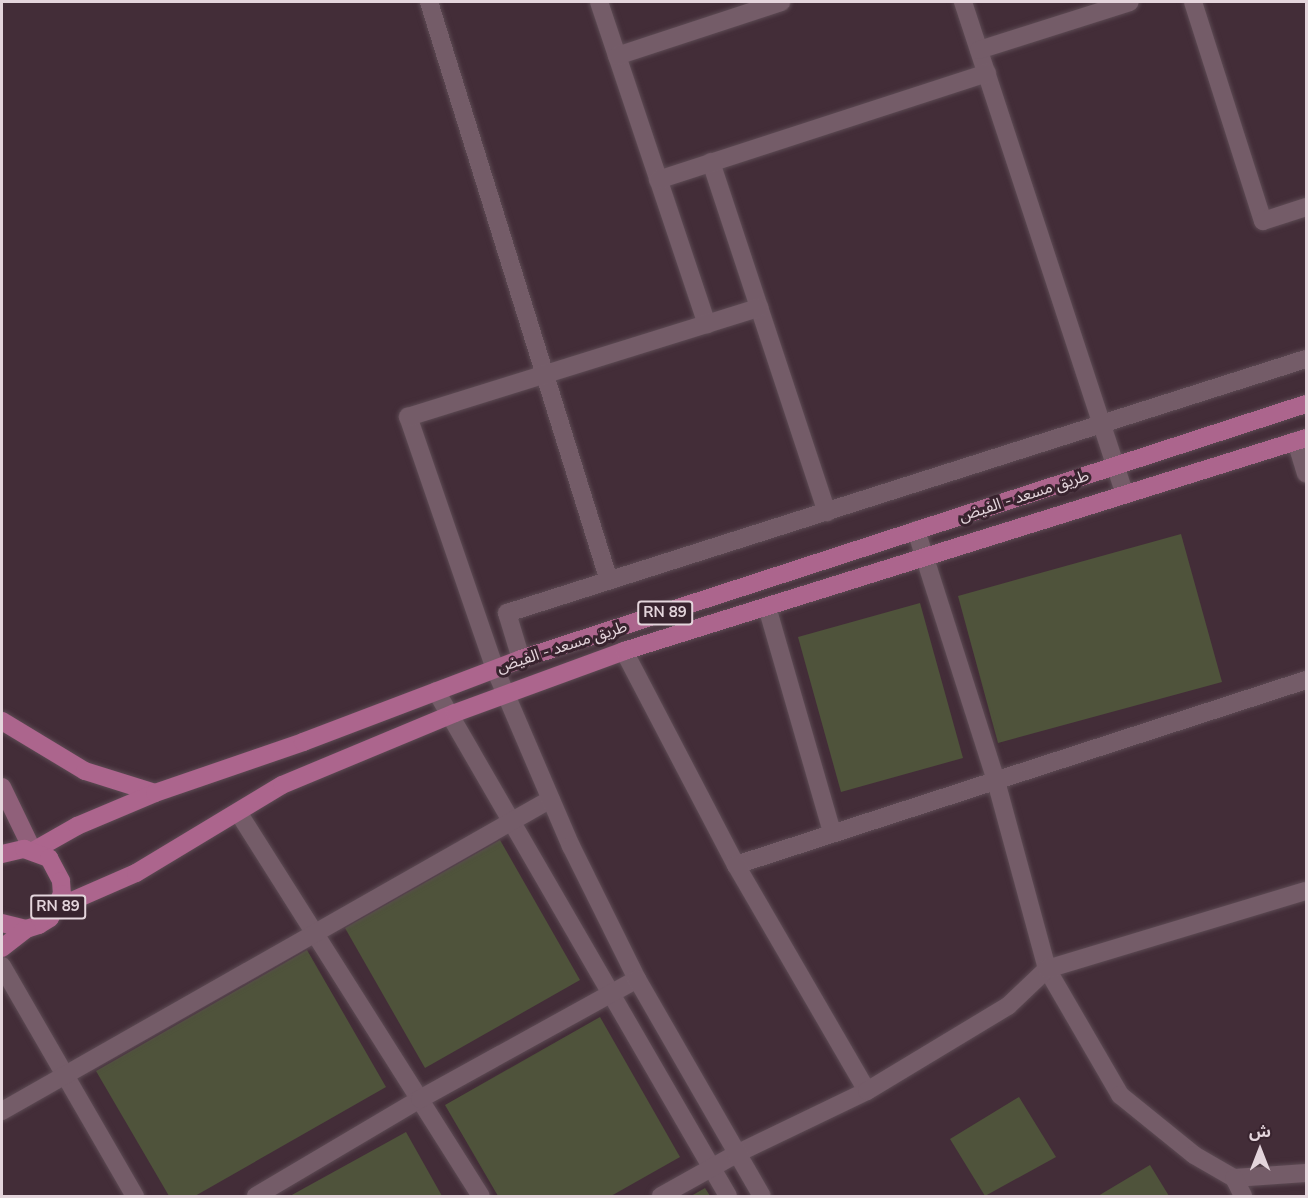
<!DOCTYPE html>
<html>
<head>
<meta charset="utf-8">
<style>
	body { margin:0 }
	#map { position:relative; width:1308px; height:1198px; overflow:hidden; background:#432d38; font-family:"Nunito Sans","Noto Sans Arabic",sans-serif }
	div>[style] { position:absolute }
	.building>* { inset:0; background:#4f533b }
	.roads { filter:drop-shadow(0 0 2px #5d4b54) drop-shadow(0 0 2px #5d4b54) }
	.minor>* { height:18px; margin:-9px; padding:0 9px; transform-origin:9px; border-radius:9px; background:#745c68 }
	.tertiary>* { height:18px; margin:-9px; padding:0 9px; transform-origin:9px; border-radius:9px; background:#745c68 }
	.secondary>* { height:18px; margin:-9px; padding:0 9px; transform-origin:9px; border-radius:9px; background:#90607a }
	.primary>* { height:18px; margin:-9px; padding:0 9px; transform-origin:9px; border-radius:9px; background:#ac658d }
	span { translate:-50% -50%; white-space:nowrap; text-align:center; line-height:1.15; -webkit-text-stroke:6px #38232e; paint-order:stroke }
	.shield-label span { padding:2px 4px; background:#38232e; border:2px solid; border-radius:4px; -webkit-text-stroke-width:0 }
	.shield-label { font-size:15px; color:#e4d5dc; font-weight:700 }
	.street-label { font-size:16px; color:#e4d5dc }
	.frame { position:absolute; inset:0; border:3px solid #e4d5dc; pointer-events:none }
	.north { position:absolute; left:1230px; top:1120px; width:60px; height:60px; -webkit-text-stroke:4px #38232e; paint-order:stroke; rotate:0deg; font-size:16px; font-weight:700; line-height:24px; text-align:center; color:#e4d5dc }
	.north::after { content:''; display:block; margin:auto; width:21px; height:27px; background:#e4d5dc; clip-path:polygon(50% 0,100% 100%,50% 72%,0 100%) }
</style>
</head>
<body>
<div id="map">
	<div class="building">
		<i style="clip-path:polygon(1181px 534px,1222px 682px,998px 743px,958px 596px)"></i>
		<i style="clip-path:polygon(920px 603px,963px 758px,841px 792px,798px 637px)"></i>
		<i style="clip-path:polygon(500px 840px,580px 980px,425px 1068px,345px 928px)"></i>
		<i style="clip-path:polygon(307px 950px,386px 1087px,195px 1196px,169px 1196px,96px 1071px)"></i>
		<i style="clip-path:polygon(600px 1017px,680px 1157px,611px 1196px,498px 1196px,445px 1105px)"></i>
		<i style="clip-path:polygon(1019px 1097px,1056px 1157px,985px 1196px,950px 1139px)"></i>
		<i style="clip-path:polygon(406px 1132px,442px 1196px,290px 1196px)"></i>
		<i style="clip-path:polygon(1150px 1165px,1169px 1196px,1098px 1196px)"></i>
		<i style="clip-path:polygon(705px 1188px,710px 1196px,691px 1196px)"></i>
	</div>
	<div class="roads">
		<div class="minor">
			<i style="left:429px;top:2px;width:606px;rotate:72.73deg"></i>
			<i style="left:599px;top:2px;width:340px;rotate:71.5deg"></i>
			<i style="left:963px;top:2px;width:516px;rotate:71.81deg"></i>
			<i style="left:1193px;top:2px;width:230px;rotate:72.3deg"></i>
			<i style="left:1263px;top:221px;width:45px;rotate:-18deg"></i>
			<i style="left:979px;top:50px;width:158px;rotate:-17.6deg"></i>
			<i style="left:617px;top:56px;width:173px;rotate:-18.2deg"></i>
			<i style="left:711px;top:162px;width:369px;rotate:71.7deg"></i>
			<i style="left:658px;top:180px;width:346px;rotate:-18deg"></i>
			<i style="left:1296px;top:441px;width:34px;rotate:73deg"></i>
			<i style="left:916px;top:530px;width:263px;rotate:72.3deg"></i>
			<i style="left:996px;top:781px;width:195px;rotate:74.8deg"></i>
			<i style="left:1047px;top:969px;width:146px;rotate:59.9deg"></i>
			<i style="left:1120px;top:1095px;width:95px;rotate:39deg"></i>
			<i style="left:1194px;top:1155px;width:46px;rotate:29.9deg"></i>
			<i style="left:1234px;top:1178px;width:72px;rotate:-4deg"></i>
			<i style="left:767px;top:607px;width:234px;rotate:73.9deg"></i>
			<i style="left:624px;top:651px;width:242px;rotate:62.4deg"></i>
			<i style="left:736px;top:865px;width:599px;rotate:-17.98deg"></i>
			<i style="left:521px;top:659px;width:48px;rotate:-106.9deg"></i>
			<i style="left:507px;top:613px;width:838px;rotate:-17.64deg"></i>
			<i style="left:495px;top:669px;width:267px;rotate:-109deg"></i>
			<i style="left:408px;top:417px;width:368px;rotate:-17.3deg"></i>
			<i style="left:436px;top:691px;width:583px;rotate:59.96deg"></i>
			<i style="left:238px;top:812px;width:454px;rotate:57.7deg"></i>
			<i style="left:736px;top:865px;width:261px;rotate:59.9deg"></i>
			<i style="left:2px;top:966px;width:266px;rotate:60deg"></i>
			<i style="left:2px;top:1111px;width:631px;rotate:-29.61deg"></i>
			<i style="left:1234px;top:1178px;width:20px;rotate:63deg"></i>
			<i style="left:256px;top:1196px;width:191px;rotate:-30.6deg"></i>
			<i style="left:420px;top:1099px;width:248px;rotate:-28.9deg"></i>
			<i style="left:661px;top:1196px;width:86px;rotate:-29.2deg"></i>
			<i style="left:736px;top:1154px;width:145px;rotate:-25.7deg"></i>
			<i style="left:867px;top:1091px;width:165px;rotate:-31.1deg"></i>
			<i style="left:1008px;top:1006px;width:54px;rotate:-43.5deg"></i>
			<i style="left:1047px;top:969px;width:270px;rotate:-16.8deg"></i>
		</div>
		<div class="tertiary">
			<i style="left:495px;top:669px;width:193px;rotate:66.8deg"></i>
			<i style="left:571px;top:846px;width:148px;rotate:63.6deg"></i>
			<i style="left:637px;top:979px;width:250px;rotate:60.1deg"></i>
		</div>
		<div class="secondary">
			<i style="left:2px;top:787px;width:71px;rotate:64.2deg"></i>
		</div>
		<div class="primary">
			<i style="left:2px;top:721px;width:97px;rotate:31.1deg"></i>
			<i style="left:85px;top:771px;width:73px;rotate:17.4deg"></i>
			<i style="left:33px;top:851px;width:51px;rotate:-29.6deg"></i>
			<i style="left:77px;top:826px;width:85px;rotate:-22.9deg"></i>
			<i style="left:155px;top:793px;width:157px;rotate:-19deg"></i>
			<i style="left:303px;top:742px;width:233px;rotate:-20.8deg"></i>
			<i style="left:521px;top:659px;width:825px;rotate:-18deg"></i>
			<i style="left:2px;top:854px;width:23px;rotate:-13deg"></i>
			<i style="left:24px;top:849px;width:27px;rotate:20deg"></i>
			<i style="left:49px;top:858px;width:26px;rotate:62deg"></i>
			<i style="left:61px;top:881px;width:13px;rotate:86deg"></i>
			<i style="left:62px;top:894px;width:27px;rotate:117deg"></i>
			<i style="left:50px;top:918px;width:13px;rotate:148deg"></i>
			<i style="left:39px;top:925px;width:14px;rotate:163deg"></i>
			<i style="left:26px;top:929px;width:25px;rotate:-166deg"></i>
			<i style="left:58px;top:907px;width:85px;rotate:-23.6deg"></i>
			<i style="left:136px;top:873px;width:170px;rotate:-31.1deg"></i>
			<i style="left:282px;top:785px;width:187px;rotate:-22.6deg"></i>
			<i style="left:455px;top:713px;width:180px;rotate:-20.1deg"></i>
			<i style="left:624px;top:651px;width:714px;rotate:-17.34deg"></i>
			<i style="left:2px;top:948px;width:31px;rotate:-38deg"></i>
		</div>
	</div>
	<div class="shield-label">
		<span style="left:665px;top:613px">RN 89</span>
		<span style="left:58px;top:907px">RN 89</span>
	</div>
	<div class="street-label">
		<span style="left:1024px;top:496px;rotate:-18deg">طريق مسعد - الفيض</span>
		<span style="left:562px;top:647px;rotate:-18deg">طريق مسعد - الفيض</span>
	</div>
	<div class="frame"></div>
	<div class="north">ش</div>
</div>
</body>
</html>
